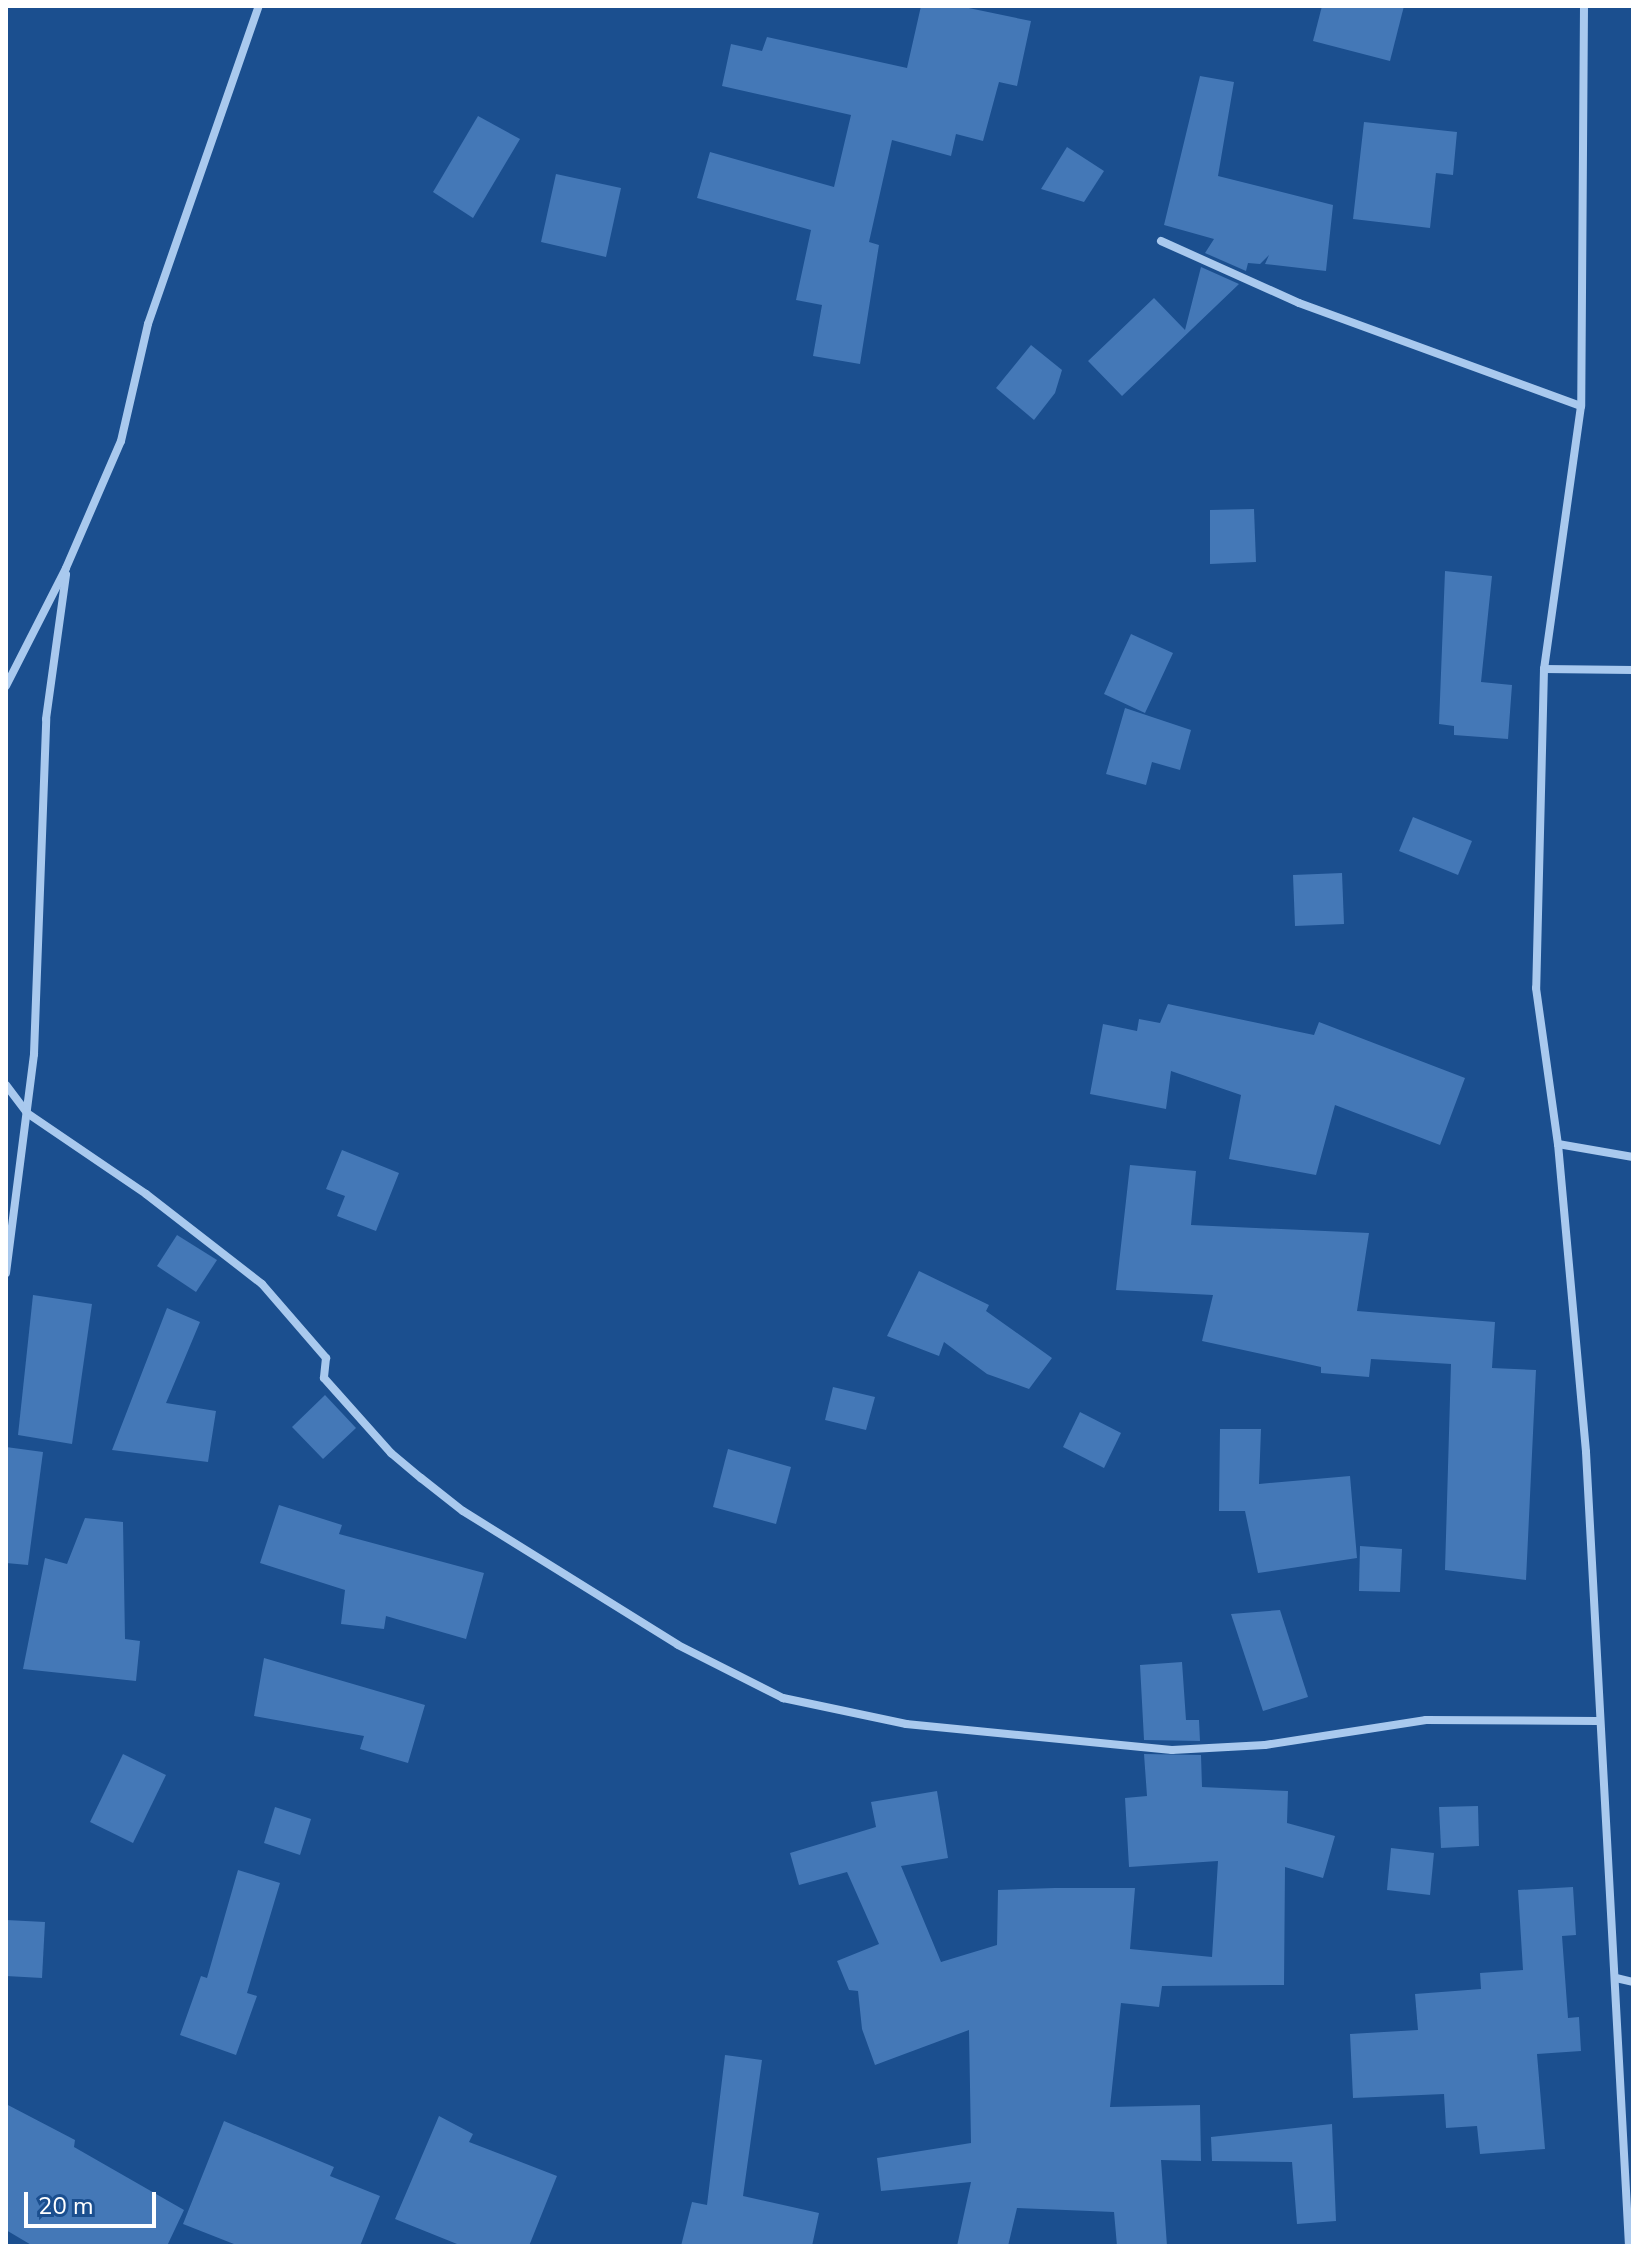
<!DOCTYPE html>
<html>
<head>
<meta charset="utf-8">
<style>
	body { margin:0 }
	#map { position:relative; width:1639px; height:2252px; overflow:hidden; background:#1b4f8f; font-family:"Nunito Sans",sans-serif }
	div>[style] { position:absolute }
	.building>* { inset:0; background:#4478b7 }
	.street>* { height:8px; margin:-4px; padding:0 4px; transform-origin:4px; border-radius:4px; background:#a9c9ee }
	span { translate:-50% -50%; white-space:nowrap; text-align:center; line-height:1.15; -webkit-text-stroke:6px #1b4f8f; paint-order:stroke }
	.frame { position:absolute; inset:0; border:8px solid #fff; pointer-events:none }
	.scale { position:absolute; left:24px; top:2192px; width:132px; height:36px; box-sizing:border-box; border:4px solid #fff; border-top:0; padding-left:10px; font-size:24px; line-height:28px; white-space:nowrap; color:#fff; -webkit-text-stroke:6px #1b4f8f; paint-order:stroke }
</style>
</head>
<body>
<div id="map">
	<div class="building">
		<i style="clip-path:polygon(921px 6px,959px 6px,1031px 21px,1017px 86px,999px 82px,983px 141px,956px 134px,951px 156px,892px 140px,869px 242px,879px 245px,860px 364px,813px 356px,822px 305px,796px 300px,811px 230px,697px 198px,710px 152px,834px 187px,851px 115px,722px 86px,731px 44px,762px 51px,767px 37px,907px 68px)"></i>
		<i style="clip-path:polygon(1322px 6px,1404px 6px,1390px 61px,1313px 41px)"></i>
		<i style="clip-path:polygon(1200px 76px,1234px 82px,1218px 176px,1333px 205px,1326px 271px,1265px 264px,1269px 255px,1260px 264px,1248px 263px,1246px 271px,1205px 253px,1214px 239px,1164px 225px)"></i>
		<i style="clip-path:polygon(478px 116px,520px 139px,473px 218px,433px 192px)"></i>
		<i style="clip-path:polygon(1364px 122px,1457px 132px,1453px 175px,1436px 173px,1430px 228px,1353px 219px)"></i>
		<i style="clip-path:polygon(1067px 147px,1104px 171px,1084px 202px,1041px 189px)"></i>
		<i style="clip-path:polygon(556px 174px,621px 188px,606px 257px,541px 242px)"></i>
		<i style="clip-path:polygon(1201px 267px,1239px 284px,1122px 396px,1088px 361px,1154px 298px,1185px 330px)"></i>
		<i style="clip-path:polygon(1031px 345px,1062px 370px,1055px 393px,1034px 420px,996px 388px)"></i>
		<i style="clip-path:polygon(1254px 509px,1256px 562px,1210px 564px,1210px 510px)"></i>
		<i style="clip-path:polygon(1445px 571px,1492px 576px,1481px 682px,1512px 685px,1508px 739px,1454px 735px,1454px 726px,1439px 724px)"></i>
		<i style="clip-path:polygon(1131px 634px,1173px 653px,1145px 713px,1104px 694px)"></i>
		<i style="clip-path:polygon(1125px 708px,1191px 730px,1180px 770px,1152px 762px,1146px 785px,1106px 774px)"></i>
		<i style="clip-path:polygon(1413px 817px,1472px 841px,1458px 875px,1399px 851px)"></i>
		<i style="clip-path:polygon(1342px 873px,1344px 924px,1295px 926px,1293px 875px)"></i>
		<i style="clip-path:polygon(1168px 1004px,1314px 1035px,1319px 1022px,1465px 1078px,1440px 1145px,1335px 1105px,1316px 1175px,1229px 1159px,1241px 1095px,1171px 1071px,1166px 1109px,1090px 1094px,1103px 1024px,1137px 1031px,1139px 1019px,1160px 1023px)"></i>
		<i style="clip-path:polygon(342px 1150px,399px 1173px,376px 1231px,337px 1216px,345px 1196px,326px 1189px)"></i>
		<i style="clip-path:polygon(1130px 1165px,1196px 1171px,1191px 1225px,1369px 1233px,1357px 1311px,1495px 1322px,1492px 1368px,1536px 1370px,1526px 1580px,1445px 1570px,1451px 1364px,1371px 1359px,1369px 1377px,1321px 1373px,1321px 1367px,1202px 1341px,1213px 1295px,1116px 1290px)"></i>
		<i style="clip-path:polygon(177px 1235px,217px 1260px,196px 1292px,157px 1266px)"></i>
		<i style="clip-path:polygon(919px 1271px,989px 1305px,986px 1311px,1052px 1358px,1029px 1389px,987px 1374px,944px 1342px,939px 1356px,887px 1336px)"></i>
		<i style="clip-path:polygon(33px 1295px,92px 1304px,72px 1444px,18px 1435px)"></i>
		<i style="clip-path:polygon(167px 1308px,200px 1322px,166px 1403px,216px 1411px,208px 1462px,112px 1450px)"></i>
		<i style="clip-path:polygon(833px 1387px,875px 1397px,866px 1430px,825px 1420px)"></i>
		<i style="clip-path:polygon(325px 1395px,356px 1428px,323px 1459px,292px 1427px)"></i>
		<i style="clip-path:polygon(1080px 1412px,1121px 1433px,1104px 1468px,1063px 1447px)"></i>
		<i style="clip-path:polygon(1220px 1429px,1261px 1429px,1259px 1484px,1350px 1476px,1357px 1558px,1258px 1573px,1245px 1511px,1219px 1511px)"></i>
		<i style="clip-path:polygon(6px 1447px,43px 1452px,28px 1565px,6px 1563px)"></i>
		<i style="clip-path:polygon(728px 1449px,791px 1467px,776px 1524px,713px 1507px)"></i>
		<i style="clip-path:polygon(279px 1505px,342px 1525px,339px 1534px,484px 1573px,466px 1639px,386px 1616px,384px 1629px,341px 1624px,345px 1590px,260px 1563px)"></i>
		<i style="clip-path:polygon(85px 1518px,123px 1522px,125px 1639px,140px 1641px,136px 1681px,23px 1669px,45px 1558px,67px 1564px)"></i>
		<i style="clip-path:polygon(1360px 1546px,1402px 1549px,1400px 1592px,1359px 1591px)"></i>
		<i style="clip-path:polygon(1280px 1610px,1308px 1697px,1263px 1711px,1231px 1614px)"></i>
		<i style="clip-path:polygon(264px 1658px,425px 1705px,408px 1763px,360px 1749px,364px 1736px,254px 1716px)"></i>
		<i style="clip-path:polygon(1182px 1662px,1186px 1720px,1199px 1720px,1200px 1741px,1144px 1740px,1140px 1665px)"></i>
		<i style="clip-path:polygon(123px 1754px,166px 1775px,133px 1843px,90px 1822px)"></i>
		<i style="clip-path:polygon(1144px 1754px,1201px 1755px,1202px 1787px,1288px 1791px,1287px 1823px,1335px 1836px,1323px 1878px,1285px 1867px,1284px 1985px,1162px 1986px,1159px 2007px,1121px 2003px,1110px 2107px,1200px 2105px,1201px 2161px,1161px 2160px,1167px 2246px,1117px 2246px,1114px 2212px,1017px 2208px,1008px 2246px,957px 2246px,971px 2182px,881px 2191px,877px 2158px,971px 2143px,969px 2030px,875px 2065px,862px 2029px,858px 1991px,849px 1990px,837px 1961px,879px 1944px,847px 1872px,799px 1885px,790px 1853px,876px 1827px,871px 1802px,937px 1791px,948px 1858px,901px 1866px,941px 1962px,997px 1945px,998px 1890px,1055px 1888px,1135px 1888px,1130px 1949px,1212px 1957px,1218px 1861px,1129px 1867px,1125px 1798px,1147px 1796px)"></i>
		<i style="clip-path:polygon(1478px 1806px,1479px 1846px,1441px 1848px,1439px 1807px)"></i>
		<i style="clip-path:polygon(275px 1807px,311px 1819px,300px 1855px,264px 1843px)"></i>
		<i style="clip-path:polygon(1391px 1848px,1434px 1853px,1430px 1895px,1387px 1890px)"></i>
		<i style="clip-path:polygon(238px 1870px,280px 1883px,247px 1993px,257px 1996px,236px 2055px,180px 2035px,201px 1976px,207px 1978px)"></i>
		<i style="clip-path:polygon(1573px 1887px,1576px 1935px,1562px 1936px,1568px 2018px,1579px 2017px,1581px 2051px,1537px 2054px,1545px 2149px,1480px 2154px,1477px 2126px,1446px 2128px,1444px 2094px,1353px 2098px,1350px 2034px,1418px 2030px,1415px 1994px,1481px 1989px,1480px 1973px,1523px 1970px,1518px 1890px)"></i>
		<i style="clip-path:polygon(6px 1920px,45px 1922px,42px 1978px,6px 1976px)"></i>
		<i style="clip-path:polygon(725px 2055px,762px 2060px,743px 2196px,819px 2213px,812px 2246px,681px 2246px,692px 2202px,707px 2205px)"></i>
		<i style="clip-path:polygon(6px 2104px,75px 2140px,74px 2147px,184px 2210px,167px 2246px,33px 2246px,6px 2230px)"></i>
		<i style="clip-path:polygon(439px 2116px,473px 2134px,469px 2142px,557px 2176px,529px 2246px,462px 2246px,395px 2219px)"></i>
		<i style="clip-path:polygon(224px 2121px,334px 2167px,330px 2176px,380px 2196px,360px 2246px,239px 2246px,183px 2224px)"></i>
		<i style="clip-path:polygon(1332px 2124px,1336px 2221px,1297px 2224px,1292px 2162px,1212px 2161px,1211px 2137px)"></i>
	</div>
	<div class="street">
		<i style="left:1584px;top:6px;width:400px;rotate:90.4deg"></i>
		<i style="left:1581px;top:406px;width:266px;rotate:98deg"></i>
		<i style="left:1544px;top:669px;width:319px;rotate:91.4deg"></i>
		<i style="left:1536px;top:988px;width:158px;rotate:82deg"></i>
		<i style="left:1558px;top:1144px;width:309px;rotate:84.8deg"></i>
		<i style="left:1586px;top:1452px;width:795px;rotate:86.9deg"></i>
		<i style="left:1161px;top:241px;width:151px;rotate:24.2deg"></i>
		<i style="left:1299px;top:303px;width:300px;rotate:20.1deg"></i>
		<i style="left:1544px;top:669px;width:89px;rotate:0.6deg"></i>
		<i style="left:6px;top:686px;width:132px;rotate:-63deg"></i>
		<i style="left:66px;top:568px;width:138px;rotate:-66.6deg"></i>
		<i style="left:121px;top:441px;width:120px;rotate:-77deg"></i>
		<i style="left:148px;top:324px;width:337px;rotate:-70.8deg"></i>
		<i style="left:6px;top:1085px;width:35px;rotate:53deg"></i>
		<i style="left:27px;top:1113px;width:144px;rotate:34.2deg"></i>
		<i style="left:146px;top:1194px;width:147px;rotate:37.8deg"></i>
		<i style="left:262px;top:1284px;width:98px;rotate:49.1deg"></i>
		<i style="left:326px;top:1358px;width:20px;rotate:96deg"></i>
		<i style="left:324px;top:1378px;width:101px;rotate:48.2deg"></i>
		<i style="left:391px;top:1453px;width:39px;rotate:40deg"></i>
		<i style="left:421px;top:1478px;width:53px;rotate:38.2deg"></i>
		<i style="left:463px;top:1511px;width:253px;rotate:31.9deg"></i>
		<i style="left:678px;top:1645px;width:118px;rotate:26.8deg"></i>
		<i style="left:783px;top:1698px;width:126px;rotate:11.9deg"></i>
		<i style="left:906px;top:1724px;width:267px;rotate:5.6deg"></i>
		<i style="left:1172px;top:1750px;width:93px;rotate:-3.1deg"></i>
		<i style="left:1265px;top:1745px;width:163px;rotate:-8.8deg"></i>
		<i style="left:1426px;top:1720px;width:171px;rotate:0.3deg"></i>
		<i style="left:1558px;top:1144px;width:76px;rotate:9.8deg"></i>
		<i style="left:6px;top:1273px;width:221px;rotate:-82.7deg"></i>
		<i style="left:34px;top:1054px;width:335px;rotate:-87.9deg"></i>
		<i style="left:46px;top:719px;width:146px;rotate:-82.1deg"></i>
		<i style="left:1616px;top:1978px;width:17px;rotate:13deg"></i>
	</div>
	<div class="frame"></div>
	<div class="scale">20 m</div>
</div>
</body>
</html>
